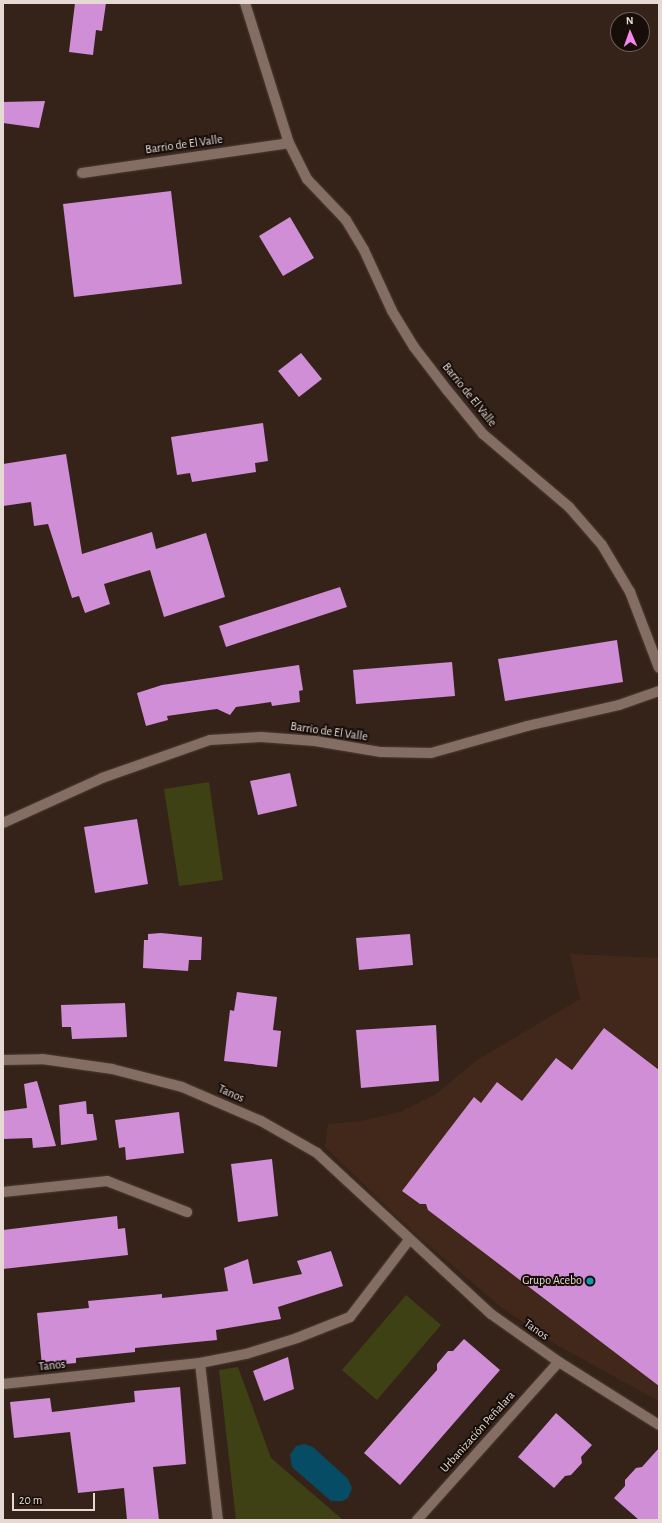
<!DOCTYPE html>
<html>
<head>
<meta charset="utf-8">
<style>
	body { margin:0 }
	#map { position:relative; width:662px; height:1523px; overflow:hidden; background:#352319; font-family:"Alegreya Sans",sans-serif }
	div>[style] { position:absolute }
	.built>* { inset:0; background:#41281b }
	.green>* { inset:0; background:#3e4114 }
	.water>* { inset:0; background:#064c64 }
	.building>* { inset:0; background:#cf8ed5 }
	.roads { filter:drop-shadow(0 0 1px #4c3d36) drop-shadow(0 0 1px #4c3d36) }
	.minor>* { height:10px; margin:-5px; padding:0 5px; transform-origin:5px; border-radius:5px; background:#846e63 }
	.dots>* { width:11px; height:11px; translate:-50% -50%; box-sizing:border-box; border:2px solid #170e0a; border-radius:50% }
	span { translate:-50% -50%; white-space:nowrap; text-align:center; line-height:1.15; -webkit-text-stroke:4px #170e0a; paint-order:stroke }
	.street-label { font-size:12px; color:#e6d9d3 }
	.poi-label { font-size:12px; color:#e6d9d3 }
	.right { translate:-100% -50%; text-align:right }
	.frame { position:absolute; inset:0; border:4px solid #e6d9d3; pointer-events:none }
	.north { position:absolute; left:610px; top:12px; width:40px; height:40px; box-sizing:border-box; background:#170e0a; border:1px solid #6a5f5a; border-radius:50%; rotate:358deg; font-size:11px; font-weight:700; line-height:16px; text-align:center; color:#e6d9d3 }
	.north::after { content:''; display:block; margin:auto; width:14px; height:18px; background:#f788eb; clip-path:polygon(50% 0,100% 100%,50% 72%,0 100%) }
	.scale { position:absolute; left:12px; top:1493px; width:83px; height:18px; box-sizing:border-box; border:2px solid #e6d9d3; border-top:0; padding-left:5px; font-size:12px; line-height:14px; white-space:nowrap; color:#e6d9d3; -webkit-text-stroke:3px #170e0a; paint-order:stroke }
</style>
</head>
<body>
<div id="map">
	<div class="built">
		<i style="clip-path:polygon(570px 954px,659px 958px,659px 1401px,557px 1345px,501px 1307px,413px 1232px,325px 1147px,328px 1124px,362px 1121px,400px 1112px,436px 1094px,477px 1060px,580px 999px)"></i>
	</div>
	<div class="green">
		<i style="clip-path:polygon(209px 782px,223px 880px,179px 886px,164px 789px)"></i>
		<i style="clip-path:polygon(406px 1295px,441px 1325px,377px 1400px,342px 1370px)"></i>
		<i style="clip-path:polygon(238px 1367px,271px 1458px,343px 1520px,236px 1520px,219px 1370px)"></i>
	</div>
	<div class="water">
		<i style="clip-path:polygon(305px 1444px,313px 1447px,348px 1479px,352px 1488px,348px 1498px,342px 1501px,331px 1501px,292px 1467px,290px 1455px,296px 1446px)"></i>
	</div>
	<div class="building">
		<i style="clip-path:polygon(75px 3px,106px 3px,102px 31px,96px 30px,93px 55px,69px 52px)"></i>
		<i style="clip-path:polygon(45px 101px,39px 128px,3px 123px,3px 102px)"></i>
		<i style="clip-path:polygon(171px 191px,182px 284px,74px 297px,63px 204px)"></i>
		<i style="clip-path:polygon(290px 217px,314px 258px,283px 276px,259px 236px)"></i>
		<i style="clip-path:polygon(301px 353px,322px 379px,299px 397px,278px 371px)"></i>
		<i style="clip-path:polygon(263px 423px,268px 461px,255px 463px,256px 472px,192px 482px,190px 473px,177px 475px,171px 437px)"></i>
		<i style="clip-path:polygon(66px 454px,82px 554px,152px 532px,156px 549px,206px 533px,225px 597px,164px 617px,150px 570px,104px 584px,110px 604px,85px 613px,79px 596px,72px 598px,48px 524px,34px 526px,31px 502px,3px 506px,3px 464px)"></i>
		<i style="clip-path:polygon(340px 587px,347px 607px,226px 647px,219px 626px)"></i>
		<i style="clip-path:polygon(617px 640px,623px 682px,505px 701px,498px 659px)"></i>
		<i style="clip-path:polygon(452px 662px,455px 696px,356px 704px,353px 670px)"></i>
		<i style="clip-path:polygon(299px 665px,303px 690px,299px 691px,300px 702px,272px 706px,271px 702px,236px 707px,230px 715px,217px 709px,209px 710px,167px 716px,168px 720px,146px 726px,137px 693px,162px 685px)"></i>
		<i style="clip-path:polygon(290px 773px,297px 806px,258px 815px,250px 781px)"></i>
		<i style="clip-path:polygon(137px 819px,148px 884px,95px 893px,84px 827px)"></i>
		<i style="clip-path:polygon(161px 933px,202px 937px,201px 960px,189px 960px,188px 971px,143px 968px,144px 940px,148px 940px,148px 934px)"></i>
		<i style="clip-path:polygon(410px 934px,413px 965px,359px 970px,356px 938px)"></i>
		<i style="clip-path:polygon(237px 992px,277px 997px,273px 1030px,281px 1031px,277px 1067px,224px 1061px,230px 1010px,234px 1011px)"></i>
		<i style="clip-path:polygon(125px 1003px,127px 1037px,72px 1039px,71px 1027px,62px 1027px,61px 1005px)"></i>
		<i style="clip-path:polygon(436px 1025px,439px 1081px,361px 1088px,356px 1030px)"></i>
		<i style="clip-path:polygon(604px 1028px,659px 1070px,659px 1386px,428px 1210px,426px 1204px,420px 1204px,402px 1191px,474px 1097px,481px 1103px,497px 1082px,522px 1101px,556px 1058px,572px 1070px)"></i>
		<i style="clip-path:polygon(37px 1081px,56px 1146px,33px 1148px,32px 1138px,3px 1139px,3px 1111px,27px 1108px,24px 1084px)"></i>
		<i style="clip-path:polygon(86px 1101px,87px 1114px,93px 1114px,97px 1140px,61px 1145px,59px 1105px)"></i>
		<i style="clip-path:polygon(179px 1112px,184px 1153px,126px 1160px,125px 1147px,119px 1148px,115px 1120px)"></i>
		<i style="clip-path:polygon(272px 1159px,278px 1216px,238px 1222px,231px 1164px)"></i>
		<i style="clip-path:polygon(117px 1216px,118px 1229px,125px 1228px,128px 1255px,3px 1269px,3px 1230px)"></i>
		<i style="clip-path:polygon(331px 1251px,343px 1286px,278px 1307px,281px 1319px,216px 1330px,217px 1340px,135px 1348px,135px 1352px,76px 1358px,76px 1363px,42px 1366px,37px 1313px,89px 1308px,88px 1301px,162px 1294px,162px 1298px,228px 1291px,224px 1268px,248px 1259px,253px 1284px,302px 1274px,297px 1261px)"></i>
		<i style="clip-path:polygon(464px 1339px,500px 1370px,400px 1485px,364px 1453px,437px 1370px,437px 1364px,448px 1351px,453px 1351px)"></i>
		<i style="clip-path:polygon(288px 1357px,294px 1389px,264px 1401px,253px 1371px)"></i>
		<i style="clip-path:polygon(180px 1387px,186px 1464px,153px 1467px,159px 1520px,127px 1520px,124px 1488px,78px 1493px,70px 1432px,14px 1438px,10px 1402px,50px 1398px,52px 1412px,135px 1402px,134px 1391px)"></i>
		<i style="clip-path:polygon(556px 1413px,592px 1445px,581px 1457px,582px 1463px,571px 1475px,565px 1476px,554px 1488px,518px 1457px)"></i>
		<i style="clip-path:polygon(659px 1448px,659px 1520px,639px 1520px,614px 1498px,625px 1486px,625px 1480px,636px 1468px,642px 1467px)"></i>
	</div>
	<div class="roads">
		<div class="minor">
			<i style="left:245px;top:3px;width:147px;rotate:72.6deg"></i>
			<i style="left:289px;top:143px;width:40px;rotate:63.4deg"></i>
			<i style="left:307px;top:179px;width:57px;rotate:46.4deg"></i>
			<i style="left:346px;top:220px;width:35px;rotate:59deg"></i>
			<i style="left:364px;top:250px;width:67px;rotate:65.3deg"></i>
			<i style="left:392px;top:311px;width:42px;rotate:58.6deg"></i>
			<i style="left:414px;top:347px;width:54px;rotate:52.5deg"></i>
			<i style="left:447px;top:390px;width:57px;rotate:50.7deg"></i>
			<i style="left:483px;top:434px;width:113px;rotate:40.3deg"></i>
			<i style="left:569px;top:507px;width:50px;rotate:49deg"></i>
			<i style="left:602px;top:545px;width:55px;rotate:59.2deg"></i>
			<i style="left:630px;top:592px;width:81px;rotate:69.1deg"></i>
			<i style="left:82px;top:173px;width:209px;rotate:-8.2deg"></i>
			<i style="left:3px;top:823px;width:109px;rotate:-24.4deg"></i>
			<i style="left:102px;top:778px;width:114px;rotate:-19.4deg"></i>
			<i style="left:210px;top:740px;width:51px;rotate:-3.4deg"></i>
			<i style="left:261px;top:737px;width:54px;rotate:4.2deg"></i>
			<i style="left:315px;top:741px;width:67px;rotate:9.5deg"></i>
			<i style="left:381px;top:752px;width:50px;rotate:1.1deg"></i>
			<i style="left:431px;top:753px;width:100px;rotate:-15.7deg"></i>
			<i style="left:527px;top:726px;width:94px;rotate:-12.9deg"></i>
			<i style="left:619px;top:705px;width:42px;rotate:-19.3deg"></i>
			<i style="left:3px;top:1060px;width:39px;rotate:-1deg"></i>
			<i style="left:42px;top:1059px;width:71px;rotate:8.1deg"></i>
			<i style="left:112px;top:1069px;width:72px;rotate:14.4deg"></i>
			<i style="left:182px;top:1087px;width:86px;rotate:23.3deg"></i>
			<i style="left:261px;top:1121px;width:64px;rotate:29.7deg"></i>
			<i style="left:317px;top:1153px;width:237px;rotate:42.8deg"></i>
			<i style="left:491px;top:1314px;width:83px;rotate:35.2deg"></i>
			<i style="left:559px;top:1362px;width:118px;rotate:32.2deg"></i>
			<i style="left:3px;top:1192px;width:105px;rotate:-6deg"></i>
			<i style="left:107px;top:1181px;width:86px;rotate:21.2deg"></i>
			<i style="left:200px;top:1363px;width:158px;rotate:83.5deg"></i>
			<i style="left:3px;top:1384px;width:198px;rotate:-6.1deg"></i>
			<i style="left:200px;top:1363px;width:47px;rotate:-11.1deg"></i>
			<i style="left:246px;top:1354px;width:53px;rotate:-17.4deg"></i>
			<i style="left:297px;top:1338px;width:57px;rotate:-21.6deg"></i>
			<i style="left:350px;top:1317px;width:97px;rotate:-52.5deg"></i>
			<i style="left:417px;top:1520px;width:212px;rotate:-48.1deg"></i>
		</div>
	</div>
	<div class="dots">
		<i style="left:590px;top:1281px;background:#0f9aa8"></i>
	</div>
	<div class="street-label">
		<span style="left:184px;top:145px;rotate:-8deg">Barrio de El Valle</span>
		<span style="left:469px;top:395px;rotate:51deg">Barrio de El Valle</span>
		<span style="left:329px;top:732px;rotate:8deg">Barrio de El Valle</span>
		<span style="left:231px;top:1094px;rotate:24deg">Tanos</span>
		<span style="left:536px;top:1330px;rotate:35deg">Tanos</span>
		<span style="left:52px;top:1366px;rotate:-6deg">Tanos</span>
		<span style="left:478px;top:1432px;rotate:-48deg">Urbanización Peñalara</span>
	</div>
	<div class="poi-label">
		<span class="right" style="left:582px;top:1281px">Grupo Acebo</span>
	</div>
	<div class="frame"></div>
	<div class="north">N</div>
	<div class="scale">20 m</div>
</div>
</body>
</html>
